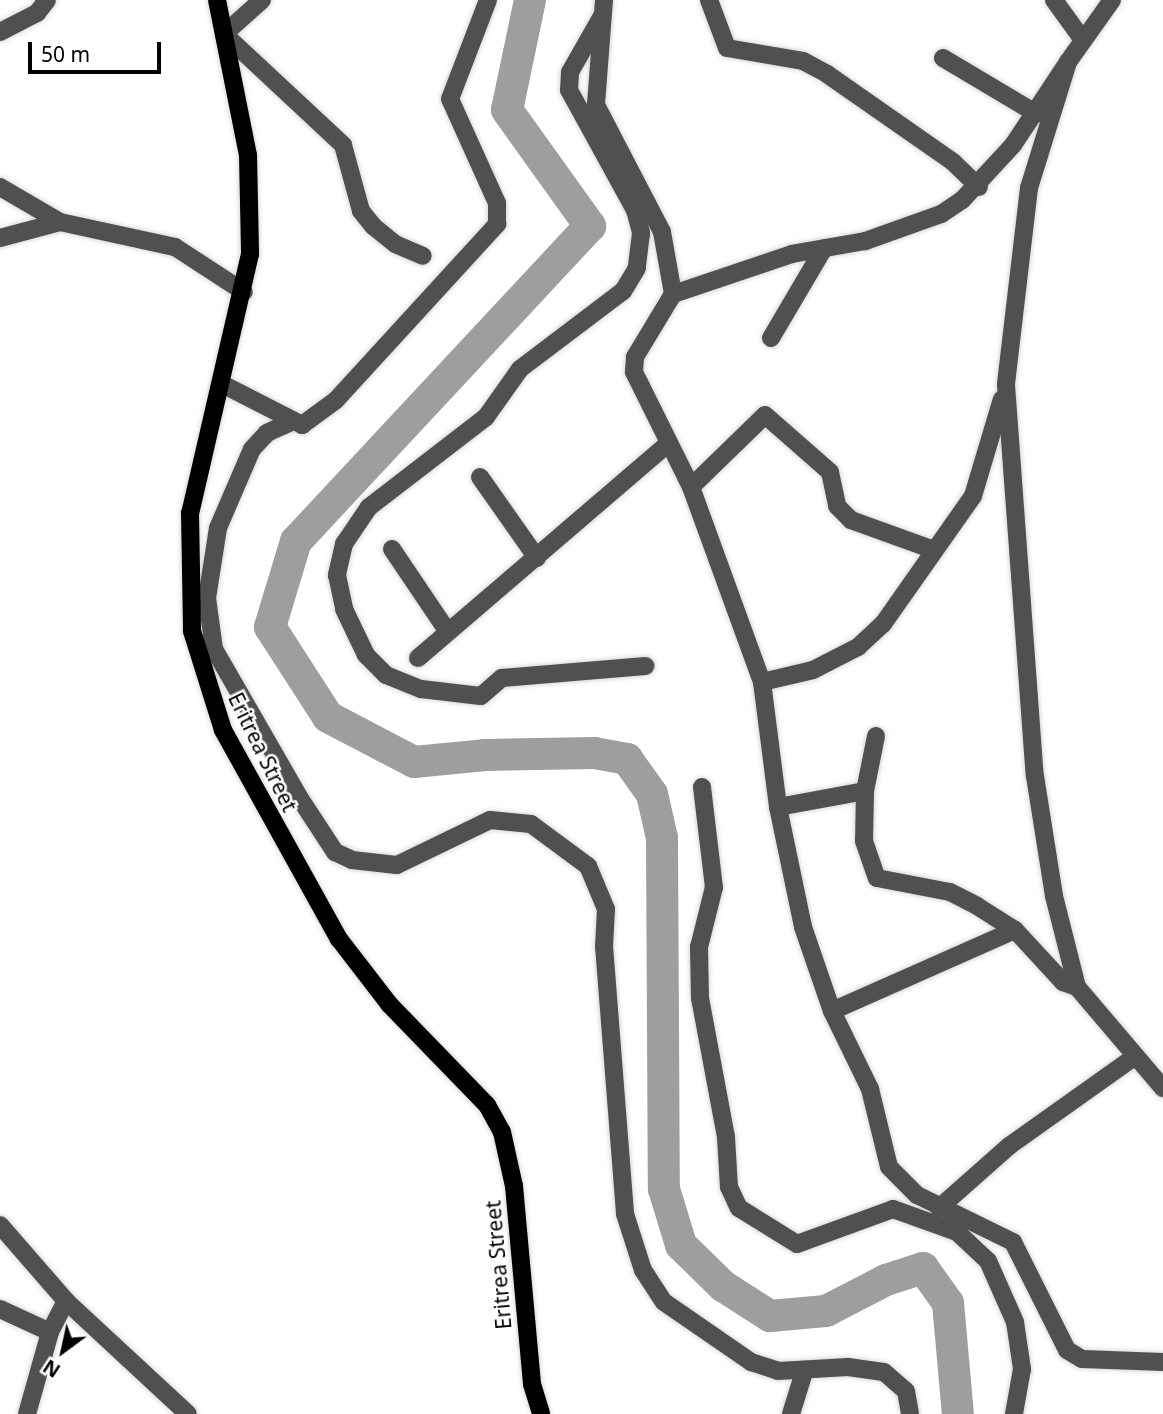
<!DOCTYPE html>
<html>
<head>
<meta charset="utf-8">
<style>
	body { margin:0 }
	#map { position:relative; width:1163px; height:1414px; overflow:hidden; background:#fff; font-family:"Noto Sans",sans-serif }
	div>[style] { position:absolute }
	.river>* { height:32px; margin:-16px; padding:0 16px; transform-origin:16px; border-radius:16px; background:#9e9e9e }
	.roads { filter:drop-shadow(0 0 2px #dbdbdb) drop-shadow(0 0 2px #dbdbdb) }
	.minor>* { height:18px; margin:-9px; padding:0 9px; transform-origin:9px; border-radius:9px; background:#505050 }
	.major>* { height:18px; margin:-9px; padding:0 9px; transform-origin:9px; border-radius:9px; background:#000 }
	span { translate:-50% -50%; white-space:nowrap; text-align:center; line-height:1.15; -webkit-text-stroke:5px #fff; paint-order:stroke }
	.street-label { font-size:21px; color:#000 }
	.north { position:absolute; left:28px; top:1316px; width:70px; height:70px; -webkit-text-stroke:5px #fff; paint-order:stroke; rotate:213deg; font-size:19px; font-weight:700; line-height:28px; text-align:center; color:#000 }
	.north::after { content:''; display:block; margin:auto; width:24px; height:32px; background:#000; clip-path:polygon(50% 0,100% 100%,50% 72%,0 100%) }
	.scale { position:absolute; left:28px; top:42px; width:133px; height:32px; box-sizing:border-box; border:4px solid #000; border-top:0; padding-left:9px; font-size:21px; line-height:24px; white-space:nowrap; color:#000; -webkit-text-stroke:5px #fff; paint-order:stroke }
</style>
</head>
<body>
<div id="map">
	<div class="river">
		<i style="left:530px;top:0;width:112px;rotate:101.8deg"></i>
		<i style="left:507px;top:110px;width:143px;rotate:54.4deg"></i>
		<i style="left:590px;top:226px;width:431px;rotate:133deg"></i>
		<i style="left:296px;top:541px;width:90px;rotate:106.8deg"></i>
		<i style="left:270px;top:627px;width:107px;rotate:57.2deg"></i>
		<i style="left:328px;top:717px;width:97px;rotate:27.6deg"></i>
		<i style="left:414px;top:762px;width:71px;rotate:-5.6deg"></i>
		<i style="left:485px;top:755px;width:109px;rotate:-1.1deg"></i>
		<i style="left:594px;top:753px;width:34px;rotate:10deg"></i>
		<i style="left:627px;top:759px;width:43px;rotate:54.5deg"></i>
		<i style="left:652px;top:794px;width:45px;rotate:77.2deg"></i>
		<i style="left:662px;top:838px;width:351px;rotate:89.7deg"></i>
		<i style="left:664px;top:1189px;width:59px;rotate:73.1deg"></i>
		<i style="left:681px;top:1245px;width:59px;rotate:44.3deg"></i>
		<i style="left:723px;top:1286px;width:56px;rotate:32.6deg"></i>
		<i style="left:770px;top:1316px;width:56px;rotate:-5.1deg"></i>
		<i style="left:826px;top:1311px;width:68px;rotate:-27.3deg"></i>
		<i style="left:886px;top:1280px;width:39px;rotate:-18deg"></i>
		<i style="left:923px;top:1268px;width:43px;rotate:54.5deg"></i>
		<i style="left:948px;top:1303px;width:111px;rotate:84.9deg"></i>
	</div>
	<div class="roads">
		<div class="minor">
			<i style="left:262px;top:0;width:51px;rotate:138.2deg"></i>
			<i style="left:224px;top:34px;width:163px;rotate:43deg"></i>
			<i style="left:343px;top:145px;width:68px;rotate:74.7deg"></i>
			<i style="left:361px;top:211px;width:19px;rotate:51deg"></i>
			<i style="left:373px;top:226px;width:28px;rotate:39deg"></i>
			<i style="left:395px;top:244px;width:30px;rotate:23deg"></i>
			<i style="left:604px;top:0;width:105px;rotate:94.4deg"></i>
			<i style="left:596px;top:105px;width:143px;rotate:62.5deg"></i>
			<i style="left:662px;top:232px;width:63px;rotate:79.9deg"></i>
			<i style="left:709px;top:0;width:51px;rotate:69.4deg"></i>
			<i style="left:727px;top:48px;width:77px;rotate:9.7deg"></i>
			<i style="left:803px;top:61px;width:27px;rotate:28deg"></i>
			<i style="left:827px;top:74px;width:154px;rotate:34.9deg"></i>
			<i style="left:953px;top:162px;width:36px;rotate:44deg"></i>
			<i style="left:1054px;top:0;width:49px;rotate:54.1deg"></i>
			<i style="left:1112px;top:0;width:76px;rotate:125.4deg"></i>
			<i style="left:1068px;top:62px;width:132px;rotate:107.2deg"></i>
			<i style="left:1029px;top:188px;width:198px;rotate:96.7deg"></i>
			<i style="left:1006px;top:385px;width:392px;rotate:85.8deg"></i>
			<i style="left:1035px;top:776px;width:121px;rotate:81deg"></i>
			<i style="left:1054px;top:896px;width:94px;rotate:75.8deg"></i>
			<i style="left:1077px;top:987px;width:133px;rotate:49.6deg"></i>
			<i style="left:602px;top:16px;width:64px;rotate:119.7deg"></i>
			<i style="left:570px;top:72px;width:18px;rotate:93deg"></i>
			<i style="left:569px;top:90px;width:137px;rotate:61.2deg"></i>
			<i style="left:635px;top:210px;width:24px;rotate:75deg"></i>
			<i style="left:641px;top:233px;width:35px;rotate:97deg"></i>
			<i style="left:637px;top:268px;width:27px;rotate:121deg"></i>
			<i style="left:623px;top:291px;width:129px;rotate:142.9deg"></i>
			<i style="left:520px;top:369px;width:59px;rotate:125.3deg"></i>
			<i style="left:486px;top:417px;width:148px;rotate:142.4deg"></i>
			<i style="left:369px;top:507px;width:45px;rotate:124deg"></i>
			<i style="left:344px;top:544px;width:32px;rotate:103deg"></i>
			<i style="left:337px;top:575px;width:35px;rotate:78deg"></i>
			<i style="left:344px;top:609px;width:51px;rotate:64.4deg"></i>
			<i style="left:366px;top:655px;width:28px;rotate:45deg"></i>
			<i style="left:386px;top:675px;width:38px;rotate:22deg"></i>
			<i style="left:421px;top:689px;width:60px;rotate:6.7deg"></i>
			<i style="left:481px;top:696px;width:28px;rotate:-41deg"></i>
			<i style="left:502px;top:678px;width:144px;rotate:-4.8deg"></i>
			<i style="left:0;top:32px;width:42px;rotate:-27.2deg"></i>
			<i style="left:37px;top:13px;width:16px;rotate:-52deg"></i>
			<i style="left:943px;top:58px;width:109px;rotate:30.8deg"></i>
			<i style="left:1068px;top:62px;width:100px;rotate:123.5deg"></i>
			<i style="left:1013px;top:145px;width:75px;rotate:132.8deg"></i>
			<i style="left:962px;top:200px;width:25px;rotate:146deg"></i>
			<i style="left:941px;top:214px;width:81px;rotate:160.4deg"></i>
			<i style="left:865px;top:241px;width:74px;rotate:169.9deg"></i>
			<i style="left:792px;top:254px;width:126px;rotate:161.4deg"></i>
			<i style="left:673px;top:294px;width:74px;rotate:121.1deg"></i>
			<i style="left:635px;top:357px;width:15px;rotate:94deg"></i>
			<i style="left:634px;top:372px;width:128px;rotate:63.6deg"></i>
			<i style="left:691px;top:487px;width:208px;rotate:70deg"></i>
			<i style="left:762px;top:682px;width:126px;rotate:82.7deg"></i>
			<i style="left:778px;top:807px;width:123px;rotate:78.2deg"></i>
			<i style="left:803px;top:927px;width:89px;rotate:71deg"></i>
			<i style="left:832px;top:1011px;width:87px;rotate:64deg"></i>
			<i style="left:870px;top:1089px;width:80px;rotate:76.3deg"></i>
			<i style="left:889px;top:1167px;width:40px;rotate:45deg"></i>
			<i style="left:917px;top:1195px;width:107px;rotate:26.1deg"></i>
			<i style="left:1013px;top:1242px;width:121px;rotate:63.4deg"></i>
			<i style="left:1067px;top:1350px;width:17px;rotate:31deg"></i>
			<i style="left:1082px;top:1359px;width:81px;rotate:2.1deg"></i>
			<i style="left:0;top:187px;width:69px;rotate:30.3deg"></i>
			<i style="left:60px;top:222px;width:118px;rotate:12.3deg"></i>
			<i style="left:175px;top:247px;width:82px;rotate:33.1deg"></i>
			<i style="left:0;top:238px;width:62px;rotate:-14.9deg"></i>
			<i style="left:771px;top:338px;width:104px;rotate:-59.5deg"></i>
			<i style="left:224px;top:385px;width:88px;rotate:27.1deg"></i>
			<i style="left:302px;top:425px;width:42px;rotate:-36.3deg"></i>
			<i style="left:336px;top:400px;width:239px;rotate:-47.5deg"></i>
			<i style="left:497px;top:224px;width:21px;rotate:-90deg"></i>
			<i style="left:497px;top:203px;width:114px;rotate:-114.3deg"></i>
			<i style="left:450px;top:99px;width:106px;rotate:-69deg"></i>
			<i style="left:289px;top:423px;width:24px;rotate:156deg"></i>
			<i style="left:267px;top:433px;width:22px;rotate:133deg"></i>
			<i style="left:252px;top:449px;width:86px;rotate:113.3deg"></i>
			<i style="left:218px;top:528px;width:71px;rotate:98.9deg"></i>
			<i style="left:207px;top:598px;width:51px;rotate:82.2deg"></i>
			<i style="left:214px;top:649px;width:171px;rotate:60.1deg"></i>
			<i style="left:299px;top:797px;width:66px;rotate:56.8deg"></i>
			<i style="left:335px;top:852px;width:19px;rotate:25deg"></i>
			<i style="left:352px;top:860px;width:45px;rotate:6.3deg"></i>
			<i style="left:397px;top:865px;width:103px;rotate:-25.8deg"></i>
			<i style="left:490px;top:820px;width:41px;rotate:5.6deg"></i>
			<i style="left:531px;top:824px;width:71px;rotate:36.4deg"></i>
			<i style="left:588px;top:866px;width:47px;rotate:67.3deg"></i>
			<i style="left:606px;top:909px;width:37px;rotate:93deg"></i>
			<i style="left:604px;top:946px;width:269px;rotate:85.5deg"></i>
			<i style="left:625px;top:1214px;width:59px;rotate:72.2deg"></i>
			<i style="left:643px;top:1270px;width:38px;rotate:57deg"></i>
			<i style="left:664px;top:1302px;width:106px;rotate:34.6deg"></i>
			<i style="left:751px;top:1362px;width:28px;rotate:18deg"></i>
			<i style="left:778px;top:1371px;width:70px;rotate:-3.3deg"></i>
			<i style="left:848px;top:1367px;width:36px;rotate:8deg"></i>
			<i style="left:884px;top:1372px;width:29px;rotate:41deg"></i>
			<i style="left:906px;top:1391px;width:23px;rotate:80deg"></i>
			<i style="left:480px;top:477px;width:99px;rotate:54.9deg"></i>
			<i style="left:691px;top:487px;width:103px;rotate:-44.2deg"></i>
			<i style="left:765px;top:415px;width:86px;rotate:41.2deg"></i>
			<i style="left:830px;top:472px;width:35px;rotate:78deg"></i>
			<i style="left:837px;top:506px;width:20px;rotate:45deg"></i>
			<i style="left:851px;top:520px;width:88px;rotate:19.9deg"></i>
			<i style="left:392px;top:549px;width:97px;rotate:56deg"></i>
			<i style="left:418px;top:658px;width:329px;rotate:-40.6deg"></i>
			<i style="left:762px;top:682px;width:52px;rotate:-13.2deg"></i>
			<i style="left:813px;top:670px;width:51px;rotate:-27.1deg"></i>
			<i style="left:858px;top:647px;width:34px;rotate:-43deg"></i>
			<i style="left:883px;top:624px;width:156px;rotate:-54.9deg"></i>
			<i style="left:973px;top:496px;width:101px;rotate:-73.4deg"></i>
			<i style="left:876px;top:736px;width:56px;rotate:101.3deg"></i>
			<i style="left:865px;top:791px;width:50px;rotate:91.1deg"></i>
			<i style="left:864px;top:841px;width:39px;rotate:71deg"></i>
			<i style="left:877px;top:878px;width:74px;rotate:10.9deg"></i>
			<i style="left:950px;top:892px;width:30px;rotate:27deg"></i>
			<i style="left:977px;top:906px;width:45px;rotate:32.3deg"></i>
			<i style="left:1015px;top:930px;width:71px;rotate:47.3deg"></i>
			<i style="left:1063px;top:982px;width:15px;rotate:20deg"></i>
			<i style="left:702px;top:787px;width:101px;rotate:83.2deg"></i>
			<i style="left:714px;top:887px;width:62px;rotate:104deg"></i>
			<i style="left:699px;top:947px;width:51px;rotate:88.9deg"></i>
			<i style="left:700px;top:998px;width:141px;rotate:79.4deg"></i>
			<i style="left:726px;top:1137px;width:50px;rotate:86.6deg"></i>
			<i style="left:729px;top:1187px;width:23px;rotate:65deg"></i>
			<i style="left:739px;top:1208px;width:68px;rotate:31.8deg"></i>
			<i style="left:797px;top:1244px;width:102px;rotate:-20deg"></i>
			<i style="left:893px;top:1209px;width:68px;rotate:19.8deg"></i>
			<i style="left:957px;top:1232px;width:42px;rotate:43.1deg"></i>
			<i style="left:988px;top:1261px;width:67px;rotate:66.1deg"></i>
			<i style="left:1015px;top:1322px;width:48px;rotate:81.5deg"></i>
			<i style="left:1022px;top:1369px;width:46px;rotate:100.1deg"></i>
			<i style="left:778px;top:807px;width:88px;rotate:-10.4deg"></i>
			<i style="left:832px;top:1011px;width:200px;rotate:-23.9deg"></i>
			<i style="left:939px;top:1208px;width:94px;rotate:-41.5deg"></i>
			<i style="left:1009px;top:1146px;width:152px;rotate:-35.4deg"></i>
			<i style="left:0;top:1225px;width:101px;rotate:49deg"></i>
			<i style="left:66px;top:1301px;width:166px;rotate:42.8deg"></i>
			<i style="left:0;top:1309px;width:55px;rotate:24.7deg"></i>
			<i style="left:27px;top:1414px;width:85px;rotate:-74.3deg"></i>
			<i style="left:50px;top:1332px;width:35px;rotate:-63deg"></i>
			<i style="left:791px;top:1414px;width:44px;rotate:-72.8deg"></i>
		</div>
		<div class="major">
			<i style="left:217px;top:0;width:158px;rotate:78.7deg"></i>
			<i style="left:248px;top:155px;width:99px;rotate:88.8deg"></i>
			<i style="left:250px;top:254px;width:266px;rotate:103deg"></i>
			<i style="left:190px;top:513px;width:118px;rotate:89deg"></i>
			<i style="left:192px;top:631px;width:104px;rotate:72.6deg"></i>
			<i style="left:223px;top:730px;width:239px;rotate:61deg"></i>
			<i style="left:339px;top:939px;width:82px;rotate:52.4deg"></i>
			<i style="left:389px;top:1004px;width:141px;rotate:45.9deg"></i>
			<i style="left:487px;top:1105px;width:31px;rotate:61deg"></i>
			<i style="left:502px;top:1132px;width:55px;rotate:77.5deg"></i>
			<i style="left:514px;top:1186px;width:199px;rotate:84.8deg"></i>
			<i style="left:532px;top:1384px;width:31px;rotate:73deg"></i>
		</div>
	</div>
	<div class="street-label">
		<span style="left:263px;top:752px;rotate:64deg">Eritrea Street</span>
		<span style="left:498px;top:1265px;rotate:-95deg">Eritrea Street</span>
	</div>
	<div class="north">N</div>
	<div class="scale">50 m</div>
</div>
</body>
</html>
